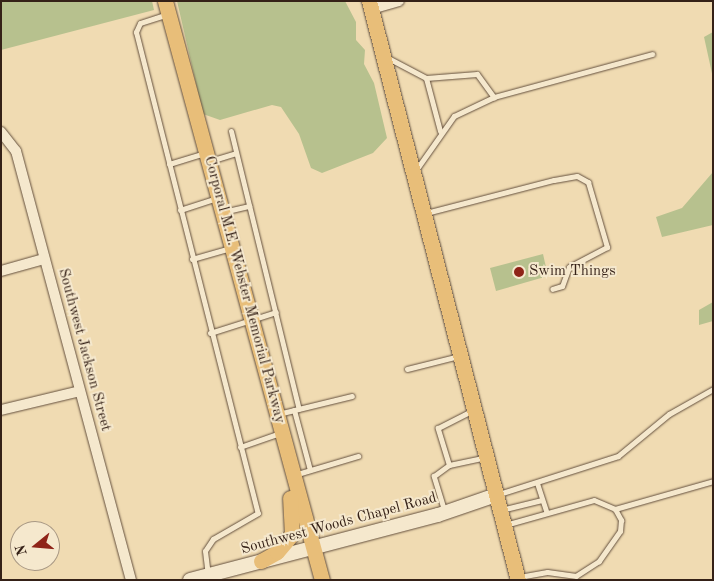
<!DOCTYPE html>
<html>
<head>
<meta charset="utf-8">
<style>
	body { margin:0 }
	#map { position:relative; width:714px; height:581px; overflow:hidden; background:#f0dbb2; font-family:"Old Standard TT",serif }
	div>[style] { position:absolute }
	.green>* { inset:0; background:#b7c18e }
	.roads { filter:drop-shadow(0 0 1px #64503e) drop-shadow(0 0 1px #64503e) }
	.service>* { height:5px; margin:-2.5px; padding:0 2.5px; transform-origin:2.5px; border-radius:2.5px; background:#f5e8cd }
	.minor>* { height:10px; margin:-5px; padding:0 5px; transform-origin:5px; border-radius:5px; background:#f5e8cd }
	.secondary>* { height:14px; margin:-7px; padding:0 7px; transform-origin:7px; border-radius:7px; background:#f5e8cd }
	.primary>* { height:15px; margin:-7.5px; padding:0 7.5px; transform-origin:7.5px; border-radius:7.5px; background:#e8be79 }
	.dots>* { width:14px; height:14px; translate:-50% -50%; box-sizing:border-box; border:2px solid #f5e8cd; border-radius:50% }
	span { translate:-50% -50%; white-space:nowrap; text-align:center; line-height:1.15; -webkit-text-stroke:4px #f5e8cd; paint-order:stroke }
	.poi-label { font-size:15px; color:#352117 }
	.left { translate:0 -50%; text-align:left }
	.street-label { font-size:15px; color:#352117 }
	.frame { position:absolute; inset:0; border:2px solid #352117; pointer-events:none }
	.north { position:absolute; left:10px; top:521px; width:50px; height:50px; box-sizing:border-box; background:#f5e8cd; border:1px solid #a89884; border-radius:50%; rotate:253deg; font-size:14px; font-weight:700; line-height:20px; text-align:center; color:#352117 }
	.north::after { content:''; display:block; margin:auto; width:18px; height:22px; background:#8f2418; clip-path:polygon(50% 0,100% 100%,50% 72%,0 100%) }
</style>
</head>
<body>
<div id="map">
	<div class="green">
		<i style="clip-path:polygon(1px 1px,152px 1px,154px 10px,1px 50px)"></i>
		<i style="clip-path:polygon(177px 1px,345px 1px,356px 22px,356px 40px,365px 50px,364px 64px,374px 83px,387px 138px,373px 153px,322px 173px,311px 168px,299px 134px,281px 107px,272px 105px,220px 120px,203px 114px)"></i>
		<i style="clip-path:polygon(713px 32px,713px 78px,704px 37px)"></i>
		<i style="clip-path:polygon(713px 172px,713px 225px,662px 237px,656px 217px,682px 208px)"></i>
		<i style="clip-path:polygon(543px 254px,548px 276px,496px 291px,490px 268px)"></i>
		<i style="clip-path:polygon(713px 302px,713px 321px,699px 325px,699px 310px)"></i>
	</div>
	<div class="roads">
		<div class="service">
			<i style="left:168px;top:14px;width:29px;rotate:162deg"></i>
			<i style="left:140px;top:23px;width:10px;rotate:114deg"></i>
			<i style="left:136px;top:32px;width:496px;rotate:75.8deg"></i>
			<i style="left:258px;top:513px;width:52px;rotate:150deg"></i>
			<i style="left:213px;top:539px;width:14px;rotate:124deg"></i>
			<i style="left:205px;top:551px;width:23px;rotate:83deg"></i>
			<i style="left:388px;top:58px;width:43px;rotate:27.8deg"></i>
			<i style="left:426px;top:78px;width:51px;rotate:-4.5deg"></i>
			<i style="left:477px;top:74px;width:29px;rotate:54deg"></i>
			<i style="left:426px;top:78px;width:55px;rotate:75.2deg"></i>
			<i style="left:231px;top:131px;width:286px;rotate:76.3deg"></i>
			<i style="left:210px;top:161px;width:27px;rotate:-17deg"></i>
			<i style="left:169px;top:164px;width:37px;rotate:-17deg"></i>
			<i style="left:416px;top:170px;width:66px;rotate:-54.9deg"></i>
			<i style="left:454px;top:116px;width:44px;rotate:-25.4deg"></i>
			<i style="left:494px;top:97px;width:164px;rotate:-15.2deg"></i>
			<i style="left:180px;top:210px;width:40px;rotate:-18deg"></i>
			<i style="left:223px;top:212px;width:27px;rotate:-13deg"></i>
			<i style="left:426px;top:213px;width:132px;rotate:-14.5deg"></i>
			<i style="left:554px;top:180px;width:23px;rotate:-10deg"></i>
			<i style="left:577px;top:176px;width:13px;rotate:29deg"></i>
			<i style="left:588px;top:182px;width:68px;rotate:73.7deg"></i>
			<i style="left:607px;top:247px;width:43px;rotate:152.2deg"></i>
			<i style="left:569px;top:267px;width:20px;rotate:110deg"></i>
			<i style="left:562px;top:286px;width:10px;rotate:163deg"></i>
			<i style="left:192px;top:259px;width:40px;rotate:-16deg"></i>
			<i style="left:210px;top:333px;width:69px;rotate:-17.7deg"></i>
			<i style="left:407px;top:369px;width:54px;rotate:-14deg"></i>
			<i style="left:294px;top:410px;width:62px;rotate:75.1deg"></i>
			<i style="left:278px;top:414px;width:76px;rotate:-13.7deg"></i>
			<i style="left:240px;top:447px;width:42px;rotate:-19.3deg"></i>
			<i style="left:449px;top:465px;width:39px;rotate:-107deg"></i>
			<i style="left:438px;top:428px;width:38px;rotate:-27deg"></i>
			<i style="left:294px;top:475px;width:67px;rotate:-16.5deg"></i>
			<i style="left:537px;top:483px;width:29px;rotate:72deg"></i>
			<i style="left:499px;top:494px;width:125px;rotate:-17.7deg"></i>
			<i style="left:618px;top:456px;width:66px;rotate:-39.5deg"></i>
			<i style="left:669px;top:414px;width:51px;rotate:-29.6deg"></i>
			<i style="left:615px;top:509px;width:102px;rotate:-15.9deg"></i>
			<i style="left:501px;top:510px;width:42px;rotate:-13.7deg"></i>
			<i style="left:445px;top:513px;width:39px;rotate:-107deg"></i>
			<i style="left:434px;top:476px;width:19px;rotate:-36deg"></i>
			<i style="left:449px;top:465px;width:38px;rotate:-12deg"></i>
			<i style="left:505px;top:525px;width:92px;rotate:-15.7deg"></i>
			<i style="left:594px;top:500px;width:23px;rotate:23deg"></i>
			<i style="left:615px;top:509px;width:13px;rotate:61deg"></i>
			<i style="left:621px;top:520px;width:11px;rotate:95deg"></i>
			<i style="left:620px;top:531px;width:37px;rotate:125deg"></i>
			<i style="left:599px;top:561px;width:27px;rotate:147deg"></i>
			<i style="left:576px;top:576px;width:29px;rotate:-172deg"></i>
			<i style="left:547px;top:572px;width:27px;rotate:170deg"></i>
		</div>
		<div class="minor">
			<i style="left:371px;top:9px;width:29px;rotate:-16deg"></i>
			<i style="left:1px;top:132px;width:24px;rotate:52deg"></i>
			<i style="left:16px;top:151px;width:444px;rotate:75deg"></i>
			<i style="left:1px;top:271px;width:45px;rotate:-15.6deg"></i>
			<i style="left:1px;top:410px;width:81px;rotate:-13.5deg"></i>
		</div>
		<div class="secondary">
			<i style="left:190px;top:580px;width:256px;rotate:-14.7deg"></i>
			<i style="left:438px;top:515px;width:61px;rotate:-19deg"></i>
		</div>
		<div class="primary">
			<i style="left:165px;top:1px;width:600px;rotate:74.83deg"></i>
			<i style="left:369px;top:1px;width:598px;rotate:75.57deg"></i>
			<i style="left:261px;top:561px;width:18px;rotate:-29deg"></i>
			<i style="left:277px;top:552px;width:23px;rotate:-50deg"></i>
			<i style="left:292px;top:534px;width:36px;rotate:-93deg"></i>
		</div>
	</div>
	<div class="dots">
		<i style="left:519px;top:272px;background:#8f2418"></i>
	</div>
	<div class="poi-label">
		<span class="left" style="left:529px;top:272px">Swim Things</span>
	</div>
	<div class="street-label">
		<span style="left:244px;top:290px;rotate:75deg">Corporal M.E. Webster Memorial Parkway</span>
		<span style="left:84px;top:350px;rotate:75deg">Southwest Jackson Street</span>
		<span style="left:339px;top:524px;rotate:-15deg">Southwest Woods Chapel Road</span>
	</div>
	<div class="frame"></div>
	<div class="north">N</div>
</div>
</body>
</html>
